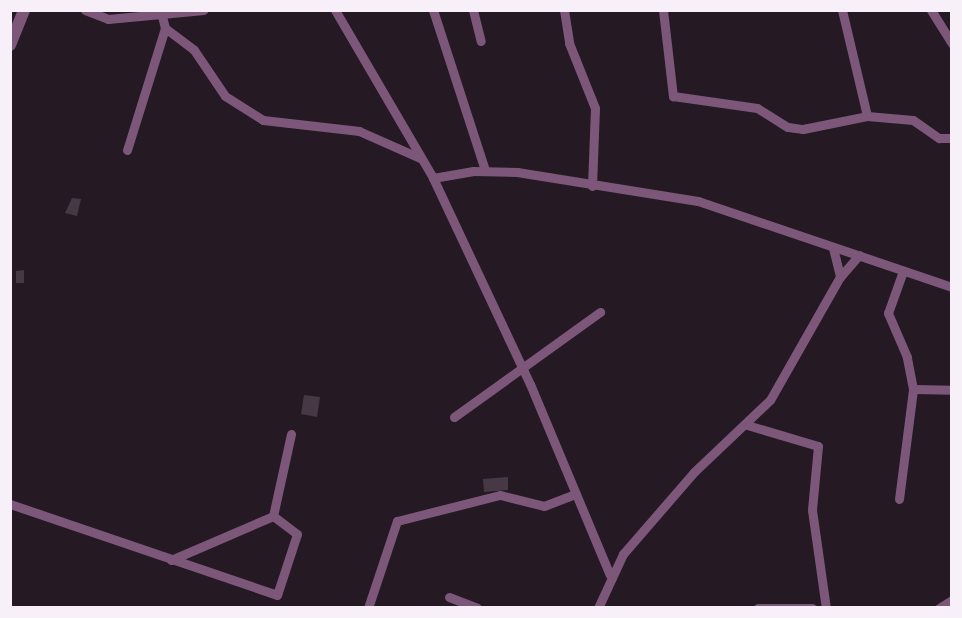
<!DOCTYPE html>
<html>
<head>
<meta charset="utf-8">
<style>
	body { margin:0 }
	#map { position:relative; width:962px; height:618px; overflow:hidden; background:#251924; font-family:"Golos Text",sans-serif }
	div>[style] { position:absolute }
	.building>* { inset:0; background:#463945 }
	.minor>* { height:9px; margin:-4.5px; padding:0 4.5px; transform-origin:4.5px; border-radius:4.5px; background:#7d577a }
	.tertiary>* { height:12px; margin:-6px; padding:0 6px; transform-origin:6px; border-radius:6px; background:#7d577a }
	span { translate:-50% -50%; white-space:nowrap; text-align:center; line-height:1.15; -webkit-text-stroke:6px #251924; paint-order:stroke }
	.frame { position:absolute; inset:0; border:12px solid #f8f0f8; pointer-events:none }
</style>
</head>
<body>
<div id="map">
	<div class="building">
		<i style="clip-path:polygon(72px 198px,81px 199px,77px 216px,65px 213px)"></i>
		<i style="clip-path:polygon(24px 270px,24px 283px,16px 283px,16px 271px)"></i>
		<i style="clip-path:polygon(304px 395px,320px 397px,317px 417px,301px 414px)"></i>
		<i style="clip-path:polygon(508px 477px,508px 490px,484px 492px,483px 479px)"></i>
	</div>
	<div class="minor">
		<i style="left:85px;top:10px;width:25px;rotate:21deg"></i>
		<i style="left:108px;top:19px;width:96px;rotate:-5.4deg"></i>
		<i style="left:335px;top:10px;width:194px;rotate:59.7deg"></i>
		<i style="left:433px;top:178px;width:228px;rotate:64.8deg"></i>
		<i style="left:530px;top:384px;width:207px;rotate:67.3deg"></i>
		<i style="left:433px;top:10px;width:168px;rotate:72deg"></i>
		<i style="left:473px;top:10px;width:32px;rotate:76deg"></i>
		<i style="left:564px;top:10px;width:33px;rotate:81deg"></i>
		<i style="left:569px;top:43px;width:70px;rotate:68.2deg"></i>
		<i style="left:595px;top:108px;width:78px;rotate:92.2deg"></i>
		<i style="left:663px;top:10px;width:87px;rotate:83.4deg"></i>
		<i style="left:673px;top:96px;width:85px;rotate:8.1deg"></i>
		<i style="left:757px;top:108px;width:36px;rotate:32deg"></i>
		<i style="left:788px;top:127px;width:15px;rotate:8deg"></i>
		<i style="left:803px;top:129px;width:65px;rotate:-11.5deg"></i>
		<i style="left:842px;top:10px;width:109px;rotate:76.7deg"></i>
		<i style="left:867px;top:116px;width:46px;rotate:5deg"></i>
		<i style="left:913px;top:120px;width:32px;rotate:35deg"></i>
		<i style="left:939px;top:138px;width:13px"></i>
		<i style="left:931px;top:10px;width:40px;rotate:58deg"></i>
		<i style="left:165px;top:28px;width:36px;rotate:37deg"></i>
		<i style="left:194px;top:50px;width:55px;rotate:56deg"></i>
		<i style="left:225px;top:96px;width:45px;rotate:32.3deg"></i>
		<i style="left:263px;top:120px;width:97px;rotate:6.5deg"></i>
		<i style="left:359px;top:131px;width:67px;rotate:23.9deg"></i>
		<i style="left:127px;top:150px;width:128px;rotate:-72.7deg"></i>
		<i style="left:165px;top:28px;width:12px;rotate:-104deg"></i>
		<i style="left:433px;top:178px;width:41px;rotate:-9.9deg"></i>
		<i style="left:473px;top:171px;width:44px;rotate:1.3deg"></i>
		<i style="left:517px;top:172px;width:183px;rotate:9.1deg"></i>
		<i style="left:698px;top:201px;width:268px;rotate:18.7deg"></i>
		<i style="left:833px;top:248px;width:30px;rotate:76deg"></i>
		<i style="left:913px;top:389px;width:39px;rotate:1deg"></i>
		<i style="left:454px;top:417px;width:180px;rotate:-35.7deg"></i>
		<i style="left:747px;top:425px;width:74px;rotate:16.5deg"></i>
		<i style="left:818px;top:446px;width:64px;rotate:95.4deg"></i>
		<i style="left:812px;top:510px;width:99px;rotate:81.9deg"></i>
		<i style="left:899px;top:499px;width:111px;rotate:-82.7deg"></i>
		<i style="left:913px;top:389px;width:33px;rotate:-101deg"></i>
		<i style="left:907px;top:357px;width:48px;rotate:-113.4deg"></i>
		<i style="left:888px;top:313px;width:45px;rotate:-70.3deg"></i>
		<i style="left:10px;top:504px;width:282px;rotate:18.8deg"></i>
		<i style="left:277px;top:595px;width:64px;rotate:-71.8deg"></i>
		<i style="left:297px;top:534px;width:30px;rotate:-143deg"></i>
		<i style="left:273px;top:516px;width:84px;rotate:-77.6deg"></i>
		<i style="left:171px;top:560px;width:111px;rotate:-23.3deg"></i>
		<i style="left:449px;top:597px;width:30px;rotate:21deg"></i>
		<i style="left:368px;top:608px;width:92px;rotate:-71.6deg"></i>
		<i style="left:397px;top:521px;width:106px;rotate:-14.2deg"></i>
		<i style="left:500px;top:495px;width:45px;rotate:14deg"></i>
		<i style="left:544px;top:506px;width:34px;rotate:-21deg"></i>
		<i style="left:598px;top:608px;width:60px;rotate:-65.2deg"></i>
		<i style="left:623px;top:554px;width:108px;rotate:-49.1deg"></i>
		<i style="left:694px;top:472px;width:105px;rotate:-43.5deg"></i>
		<i style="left:770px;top:400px;width:142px;rotate:-60.4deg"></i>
		<i style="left:840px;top:277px;width:29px;rotate:-49deg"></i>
		<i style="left:758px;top:608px;width:54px"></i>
		<i style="left:939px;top:608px;width:15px;rotate:-32deg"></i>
	</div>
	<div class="tertiary">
		<i style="left:10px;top:45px;width:38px;rotate:-68deg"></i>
	</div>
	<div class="frame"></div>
</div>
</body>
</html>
